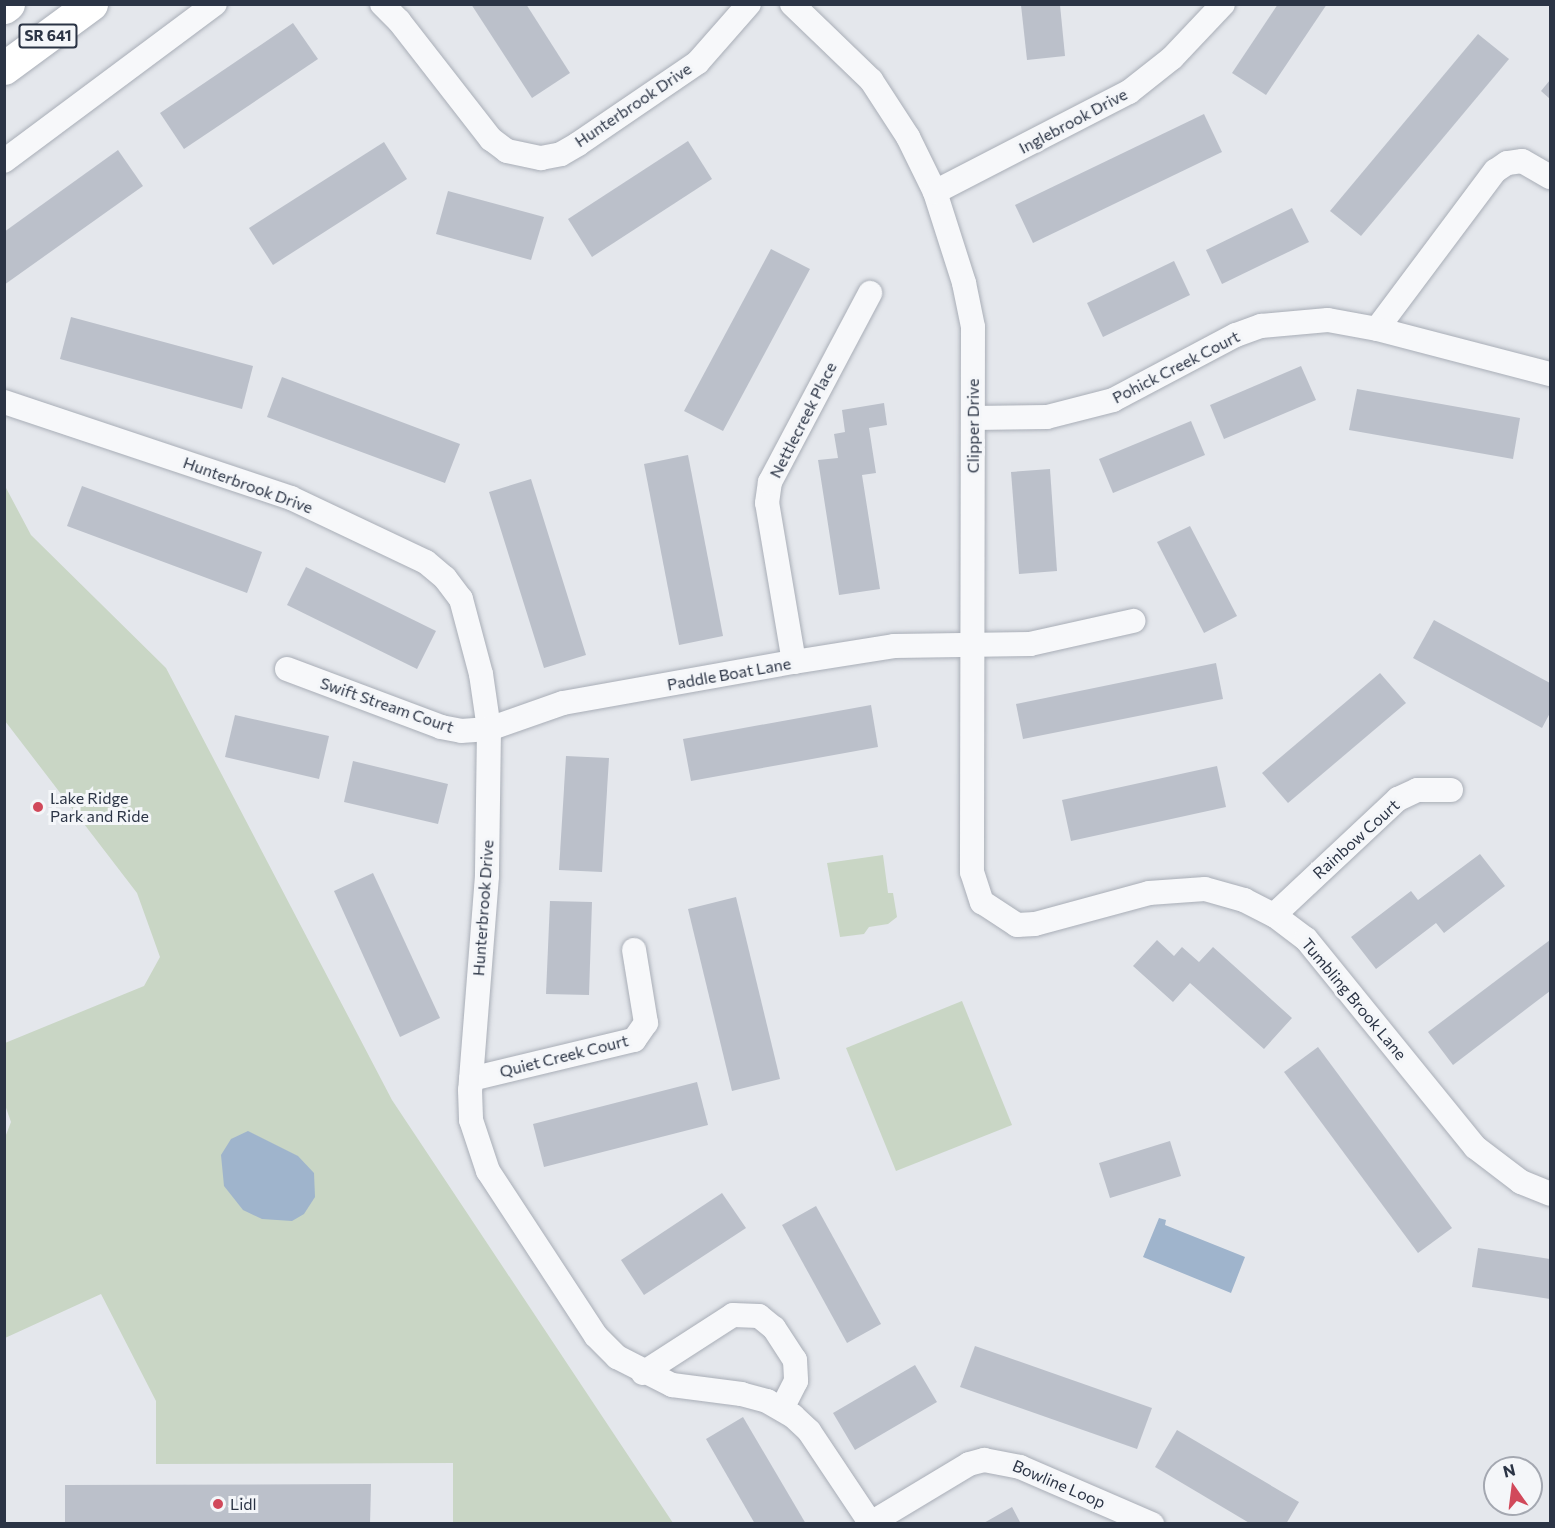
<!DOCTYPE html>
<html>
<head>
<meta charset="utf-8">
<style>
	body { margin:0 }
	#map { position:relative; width:1555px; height:1528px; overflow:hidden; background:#e4e7ec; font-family:Commissioner,sans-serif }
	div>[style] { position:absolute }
	.green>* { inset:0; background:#c9d6c5 }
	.water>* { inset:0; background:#9fb4cc }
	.building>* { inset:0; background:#bbc0ca }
	.roads { filter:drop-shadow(0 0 2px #a9aeb7) drop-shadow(0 0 2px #a9aeb7) }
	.minor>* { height:24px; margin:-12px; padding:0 12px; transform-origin:12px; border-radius:12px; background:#f7f8fa }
	.primary>* { height:33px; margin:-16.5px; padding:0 16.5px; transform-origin:16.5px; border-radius:16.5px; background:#fff }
	.dots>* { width:16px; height:16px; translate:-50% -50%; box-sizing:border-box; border:3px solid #f4f6f9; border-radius:50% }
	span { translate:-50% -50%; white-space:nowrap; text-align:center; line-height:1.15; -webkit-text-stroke:6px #f4f6f9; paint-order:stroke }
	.shield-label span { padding:2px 4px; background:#f4f6f9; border:2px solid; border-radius:4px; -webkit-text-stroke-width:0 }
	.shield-label { font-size:15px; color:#2b3445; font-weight:700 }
	.street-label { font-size:16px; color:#2b3445 }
	.poi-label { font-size:16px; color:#2b3445 }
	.left { translate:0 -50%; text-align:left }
	.frame { position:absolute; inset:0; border:6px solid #2b3445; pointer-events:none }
	.north { position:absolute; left:1483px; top:1456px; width:60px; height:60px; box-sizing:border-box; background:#f4f6f9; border:2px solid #a4a8b1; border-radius:50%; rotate:346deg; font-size:16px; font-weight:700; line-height:24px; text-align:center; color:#2b3445 }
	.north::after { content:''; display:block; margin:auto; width:21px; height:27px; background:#d1495b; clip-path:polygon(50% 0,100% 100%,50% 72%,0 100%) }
</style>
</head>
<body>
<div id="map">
	<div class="green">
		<i style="clip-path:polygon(5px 486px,31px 535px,166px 668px,392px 1100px,673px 1523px,453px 1523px,453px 1463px,156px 1464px,156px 1401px,101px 1294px,5px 1338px,4px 1140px,11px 1122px,5px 1105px,5px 1043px,144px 986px,160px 957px,137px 893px,5px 721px)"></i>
		<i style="clip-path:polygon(883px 855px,888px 893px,893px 893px,897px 917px,888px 924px,869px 927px,864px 934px,840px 937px,827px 863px)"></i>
		<i style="clip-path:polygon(962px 1001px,1012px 1125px,896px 1171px,846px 1048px)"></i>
	</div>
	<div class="water">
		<i style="clip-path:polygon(248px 1131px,298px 1156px,314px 1173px,315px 1197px,304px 1214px,292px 1221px,262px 1219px,243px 1210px,224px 1186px,221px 1155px,231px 1139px)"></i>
		<i style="clip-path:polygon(1159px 1218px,1166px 1220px,1165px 1225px,1245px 1257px,1231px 1293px,1143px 1257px)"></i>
	</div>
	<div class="building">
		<i style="clip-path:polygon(471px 4px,526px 4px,570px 73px,532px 98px)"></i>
		<i style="clip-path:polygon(1278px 4px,1327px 4px,1266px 95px,1232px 73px)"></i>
		<i style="clip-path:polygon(1021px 5px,1060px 5px,1065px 56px,1027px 60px)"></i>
		<i style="clip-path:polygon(293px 23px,318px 59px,184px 149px,160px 113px)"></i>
		<i style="clip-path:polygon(1478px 34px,1509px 59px,1361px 236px,1330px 211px)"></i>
		<i style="clip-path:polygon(1550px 80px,1550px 99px,1541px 91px)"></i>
		<i style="clip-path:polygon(1204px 114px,1222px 152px,1033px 243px,1015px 205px)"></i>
		<i style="clip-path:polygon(688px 141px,712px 179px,592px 257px,568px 219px)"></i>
		<i style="clip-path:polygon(384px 142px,407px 179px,273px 265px,249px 228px)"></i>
		<i style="clip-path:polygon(118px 150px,143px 186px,4px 285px,4px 232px)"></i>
		<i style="clip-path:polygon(448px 191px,544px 217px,531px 260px,436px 234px)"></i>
		<i style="clip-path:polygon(1292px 208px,1309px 242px,1222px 284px,1206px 250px)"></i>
		<i style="clip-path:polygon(771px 249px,810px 269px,723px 431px,684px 411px)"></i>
		<i style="clip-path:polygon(1174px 261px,1190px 295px,1103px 337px,1087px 303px)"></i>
		<i style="clip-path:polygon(71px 317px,253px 366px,242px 409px,60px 359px)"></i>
		<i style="clip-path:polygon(1301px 366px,1316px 400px,1224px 439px,1210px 405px)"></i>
		<i style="clip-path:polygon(282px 377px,460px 444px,445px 483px,267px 417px)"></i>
		<i style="clip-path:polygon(1357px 389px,1520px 418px,1513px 459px,1349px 430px)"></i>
		<i style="clip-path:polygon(884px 403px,887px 425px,869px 428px,876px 473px,862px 475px,880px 589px,839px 595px,818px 460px,838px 458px,834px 434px,845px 432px,842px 410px)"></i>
		<i style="clip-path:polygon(1191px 421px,1205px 455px,1113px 493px,1099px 459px)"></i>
		<i style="clip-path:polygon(688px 455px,723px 636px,679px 645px,644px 464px)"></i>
		<i style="clip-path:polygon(1050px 469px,1057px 571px,1019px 574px,1011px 472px)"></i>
		<i style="clip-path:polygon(531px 479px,586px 655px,544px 668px,489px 492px)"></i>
		<i style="clip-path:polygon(82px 486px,262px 552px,247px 593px,67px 526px)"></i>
		<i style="clip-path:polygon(1190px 526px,1237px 616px,1204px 633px,1157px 542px)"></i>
		<i style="clip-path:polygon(306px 567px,436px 631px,417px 669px,287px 605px)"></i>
		<i style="clip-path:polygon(1434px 620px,1550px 683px,1550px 713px,1542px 728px,1413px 658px)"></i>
		<i style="clip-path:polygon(1216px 663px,1223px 699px,1023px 739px,1016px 704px)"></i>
		<i style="clip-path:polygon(1380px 673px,1406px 703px,1288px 803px,1262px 773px)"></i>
		<i style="clip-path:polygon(871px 705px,878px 747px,691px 781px,683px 739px)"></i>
		<i style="clip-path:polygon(235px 715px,329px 736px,319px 779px,225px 757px)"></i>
		<i style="clip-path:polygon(566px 756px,609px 758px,602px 872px,559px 870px)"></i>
		<i style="clip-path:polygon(353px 761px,448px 784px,438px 824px,344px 802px)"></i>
		<i style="clip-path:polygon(1217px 766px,1226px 807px,1071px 841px,1062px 800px)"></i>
		<i style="clip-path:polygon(1480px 854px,1505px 886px,1444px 933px,1436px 923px,1376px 969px,1351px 937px,1411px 891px,1418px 900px)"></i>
		<i style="clip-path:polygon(373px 873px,440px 1018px,400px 1037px,334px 891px)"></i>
		<i style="clip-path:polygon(736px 897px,780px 1079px,732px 1091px,688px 909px)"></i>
		<i style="clip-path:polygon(550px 901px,592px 902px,589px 995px,546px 994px)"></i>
		<i style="clip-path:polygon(1157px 940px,1174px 956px,1182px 947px,1199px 962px,1213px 947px,1292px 1018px,1264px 1049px,1190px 983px,1173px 1002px,1133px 966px)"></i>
		<i style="clip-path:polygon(1550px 940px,1550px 991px,1453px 1065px,1428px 1032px)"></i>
		<i style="clip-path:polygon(1318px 1047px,1452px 1228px,1418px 1253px,1284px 1072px)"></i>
		<i style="clip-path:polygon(697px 1082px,708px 1125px,544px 1167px,533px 1124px)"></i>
		<i style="clip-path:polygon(1170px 1141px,1181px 1176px,1110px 1198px,1099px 1163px)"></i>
		<i style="clip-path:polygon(722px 1193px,746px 1228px,644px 1295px,621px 1260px)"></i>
		<i style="clip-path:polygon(816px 1206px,881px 1324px,847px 1343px,782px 1225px)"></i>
		<i style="clip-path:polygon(1478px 1248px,1550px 1259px,1550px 1299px,1472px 1287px)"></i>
		<i style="clip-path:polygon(975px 1346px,1152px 1408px,1137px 1449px,960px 1387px)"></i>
		<i style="clip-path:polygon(915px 1365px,937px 1402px,855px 1450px,833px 1413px)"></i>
		<i style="clip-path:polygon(743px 1417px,806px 1524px,755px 1524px,706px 1439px)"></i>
		<i style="clip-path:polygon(1177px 1430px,1299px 1502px,1286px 1524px,1251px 1524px,1155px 1467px)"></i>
		<i style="clip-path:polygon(371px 1484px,370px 1524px,65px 1524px,65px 1485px)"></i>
		<i style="clip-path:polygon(1012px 1507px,1021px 1524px,982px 1524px)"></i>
	</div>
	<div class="roads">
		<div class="minor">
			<i style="left:382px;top:4px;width:24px;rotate:45deg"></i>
			<i style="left:399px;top:21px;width:150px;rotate:52.1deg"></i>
			<i style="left:491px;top:139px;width:20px;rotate:37deg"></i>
			<i style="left:507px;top:151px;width:35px;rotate:12deg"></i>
			<i style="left:541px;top:158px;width:20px;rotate:-11deg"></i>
			<i style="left:561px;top:154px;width:20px;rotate:-30deg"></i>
			<i style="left:578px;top:144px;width:145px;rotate:-34.3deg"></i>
			<i style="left:698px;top:62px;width:77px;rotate:-48.7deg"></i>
			<i style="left:792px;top:4px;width:110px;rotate:43.9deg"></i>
			<i style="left:871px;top:80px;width:68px;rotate:57deg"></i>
			<i style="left:908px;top:137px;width:61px;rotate:63.9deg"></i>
			<i style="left:935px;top:192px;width:96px;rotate:72.3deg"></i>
			<i style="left:964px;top:283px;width:45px;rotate:78.4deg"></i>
			<i style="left:973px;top:327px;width:545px;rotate:90.11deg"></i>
			<i style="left:972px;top:872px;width:32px;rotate:72deg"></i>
			<i style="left:982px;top:902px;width:42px;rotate:33.3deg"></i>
			<i style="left:1017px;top:925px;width:18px;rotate:-3deg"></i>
			<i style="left:1035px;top:924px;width:118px;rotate:-15.2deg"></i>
			<i style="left:1149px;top:893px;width:56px;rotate:-4.1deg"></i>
			<i style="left:1205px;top:889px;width:41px;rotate:15.8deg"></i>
			<i style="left:1244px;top:900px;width:34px;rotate:27deg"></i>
			<i style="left:1274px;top:915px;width:40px;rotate:37deg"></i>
			<i style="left:1306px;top:939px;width:268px;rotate:50.9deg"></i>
			<i style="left:1475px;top:1147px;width:58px;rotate:37.3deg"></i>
			<i style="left:1521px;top:1182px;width:31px;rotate:22deg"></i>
			<i style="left:4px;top:161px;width:263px;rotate:-36.7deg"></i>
			<i style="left:1550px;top:177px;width:32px;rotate:-150deg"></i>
			<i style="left:1522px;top:161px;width:15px;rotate:172deg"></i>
			<i style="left:1507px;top:163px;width:14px;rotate:146deg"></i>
			<i style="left:1495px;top:171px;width:197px;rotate:126.8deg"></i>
			<i style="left:1377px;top:329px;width:179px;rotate:14.6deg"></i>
			<i style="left:935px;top:192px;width:218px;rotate:-27.3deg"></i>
			<i style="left:1129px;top:92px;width:55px;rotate:-38.3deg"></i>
			<i style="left:1172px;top:58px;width:74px;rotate:-46.6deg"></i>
			<i style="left:4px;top:402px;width:303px;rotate:18.5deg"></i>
			<i style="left:291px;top:498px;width:149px;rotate:25.4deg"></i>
			<i style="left:426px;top:562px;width:25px;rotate:40deg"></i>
			<i style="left:445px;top:578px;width:26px;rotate:53deg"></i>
			<i style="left:461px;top:599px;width:78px;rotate:75.1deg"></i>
			<i style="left:481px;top:674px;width:56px;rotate:81.7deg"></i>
			<i style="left:489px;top:729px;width:147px;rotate:90.8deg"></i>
			<i style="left:487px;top:876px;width:215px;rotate:94.5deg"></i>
			<i style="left:470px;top:1090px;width:30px;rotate:88deg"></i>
			<i style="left:471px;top:1120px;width:54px;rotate:71.6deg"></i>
			<i style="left:488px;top:1171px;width:197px;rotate:56.8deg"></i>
			<i style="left:596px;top:1336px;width:30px;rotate:45deg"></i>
			<i style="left:617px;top:1357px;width:62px;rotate:27deg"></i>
			<i style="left:672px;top:1385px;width:70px;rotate:7.4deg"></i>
			<i style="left:741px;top:1394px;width:27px;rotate:15deg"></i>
			<i style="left:767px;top:1401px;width:30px;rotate:30deg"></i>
			<i style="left:793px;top:1416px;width:22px;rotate:43deg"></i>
			<i style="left:809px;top:1431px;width:112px;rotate:56.3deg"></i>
			<i style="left:973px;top:418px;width:74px;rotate:-0.8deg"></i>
			<i style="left:1047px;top:417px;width:68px;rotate:-14.4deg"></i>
			<i style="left:1113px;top:400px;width:139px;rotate:-27.9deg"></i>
			<i style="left:1236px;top:335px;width:27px;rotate:-20deg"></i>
			<i style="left:1261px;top:326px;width:67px;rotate:-5.1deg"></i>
			<i style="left:1328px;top:320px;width:50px;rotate:10.4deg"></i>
			<i style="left:794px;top:662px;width:161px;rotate:-99.6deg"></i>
			<i style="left:767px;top:503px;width:21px;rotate:-82deg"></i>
			<i style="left:770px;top:482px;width:214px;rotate:-62.1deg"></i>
			<i style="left:287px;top:669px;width:165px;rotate:20.6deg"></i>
			<i style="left:441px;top:727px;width:20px;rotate:11deg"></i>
			<i style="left:461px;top:731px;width:28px;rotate:-4deg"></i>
			<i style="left:489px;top:729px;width:78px;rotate:-19.4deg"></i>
			<i style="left:563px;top:703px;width:235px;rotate:-10.1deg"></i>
			<i style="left:794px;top:662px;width:101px;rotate:-9.1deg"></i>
			<i style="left:894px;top:646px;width:136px;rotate:-0.8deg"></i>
			<i style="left:1030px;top:644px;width:106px;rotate:-12.6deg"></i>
			<i style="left:1274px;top:915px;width:170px;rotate:-43.1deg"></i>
			<i style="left:1398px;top:799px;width:21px;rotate:-25deg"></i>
			<i style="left:1417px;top:790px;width:34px"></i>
			<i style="left:471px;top:1079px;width:168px;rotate:-13.5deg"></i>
			<i style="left:634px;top:1040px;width:21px;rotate:-55deg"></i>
			<i style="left:646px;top:1023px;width:74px;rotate:-99.3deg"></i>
			<i style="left:643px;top:1373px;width:107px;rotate:-32.8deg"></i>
			<i style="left:733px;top:1315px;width:26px;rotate:2deg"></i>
			<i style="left:759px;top:1316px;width:19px;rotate:39deg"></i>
			<i style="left:774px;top:1328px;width:38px;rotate:57deg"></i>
			<i style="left:795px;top:1360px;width:21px;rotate:87deg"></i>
			<i style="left:796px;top:1381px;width:31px;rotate:117deg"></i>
			<i style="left:871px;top:1523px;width:114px;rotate:-31deg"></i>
			<i style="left:969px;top:1464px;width:16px;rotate:-15deg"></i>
			<i style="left:984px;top:1460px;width:37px;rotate:11deg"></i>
			<i style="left:1020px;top:1467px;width:144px;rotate:23.4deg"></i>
		</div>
		<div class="primary">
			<i style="left:4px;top:7px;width:5px;rotate:-37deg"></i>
			<i style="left:4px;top:68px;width:108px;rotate:-36.3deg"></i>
		</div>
	</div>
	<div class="dots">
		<i style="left:38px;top:807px;background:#d1495b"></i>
		<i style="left:218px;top:1504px;background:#d1495b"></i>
	</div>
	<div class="shield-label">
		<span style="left:48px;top:36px">SR 641</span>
	</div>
	<div class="street-label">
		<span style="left:633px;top:105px;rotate:-34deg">Hunterbrook Drive</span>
		<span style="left:1073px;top:121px;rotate:-28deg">Inglebrook Drive</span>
		<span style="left:1176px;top:367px;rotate:-27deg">Pohick Creek Court</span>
		<span style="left:803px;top:420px;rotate:-63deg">Nettlecreek Place</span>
		<span style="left:973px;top:426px;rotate:-90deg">Clipper Drive</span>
		<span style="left:248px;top:485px;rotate:20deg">Hunterbrook Drive</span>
		<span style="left:729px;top:674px;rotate:-10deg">Paddle Boat Lane</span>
		<span style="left:387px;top:705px;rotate:19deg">Swift Stream Court</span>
		<span style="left:1356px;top:839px;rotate:-42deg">Rainbow Court</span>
		<span style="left:483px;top:908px;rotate:-86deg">Hunterbrook Drive</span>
		<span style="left:1354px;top:999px;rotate:50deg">Tumbling Brook Lane</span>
		<span style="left:564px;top:1056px;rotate:-14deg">Quiet Creek Court</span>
		<span style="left:1059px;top:1484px;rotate:23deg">Bowline Loop</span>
	</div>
	<div class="poi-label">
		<span class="left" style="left:50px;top:807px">Lake Ridge<br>Park and Ride</span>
		<span class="left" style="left:230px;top:1504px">Lidl</span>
	</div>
	<div class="frame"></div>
	<div class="north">N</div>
</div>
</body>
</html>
